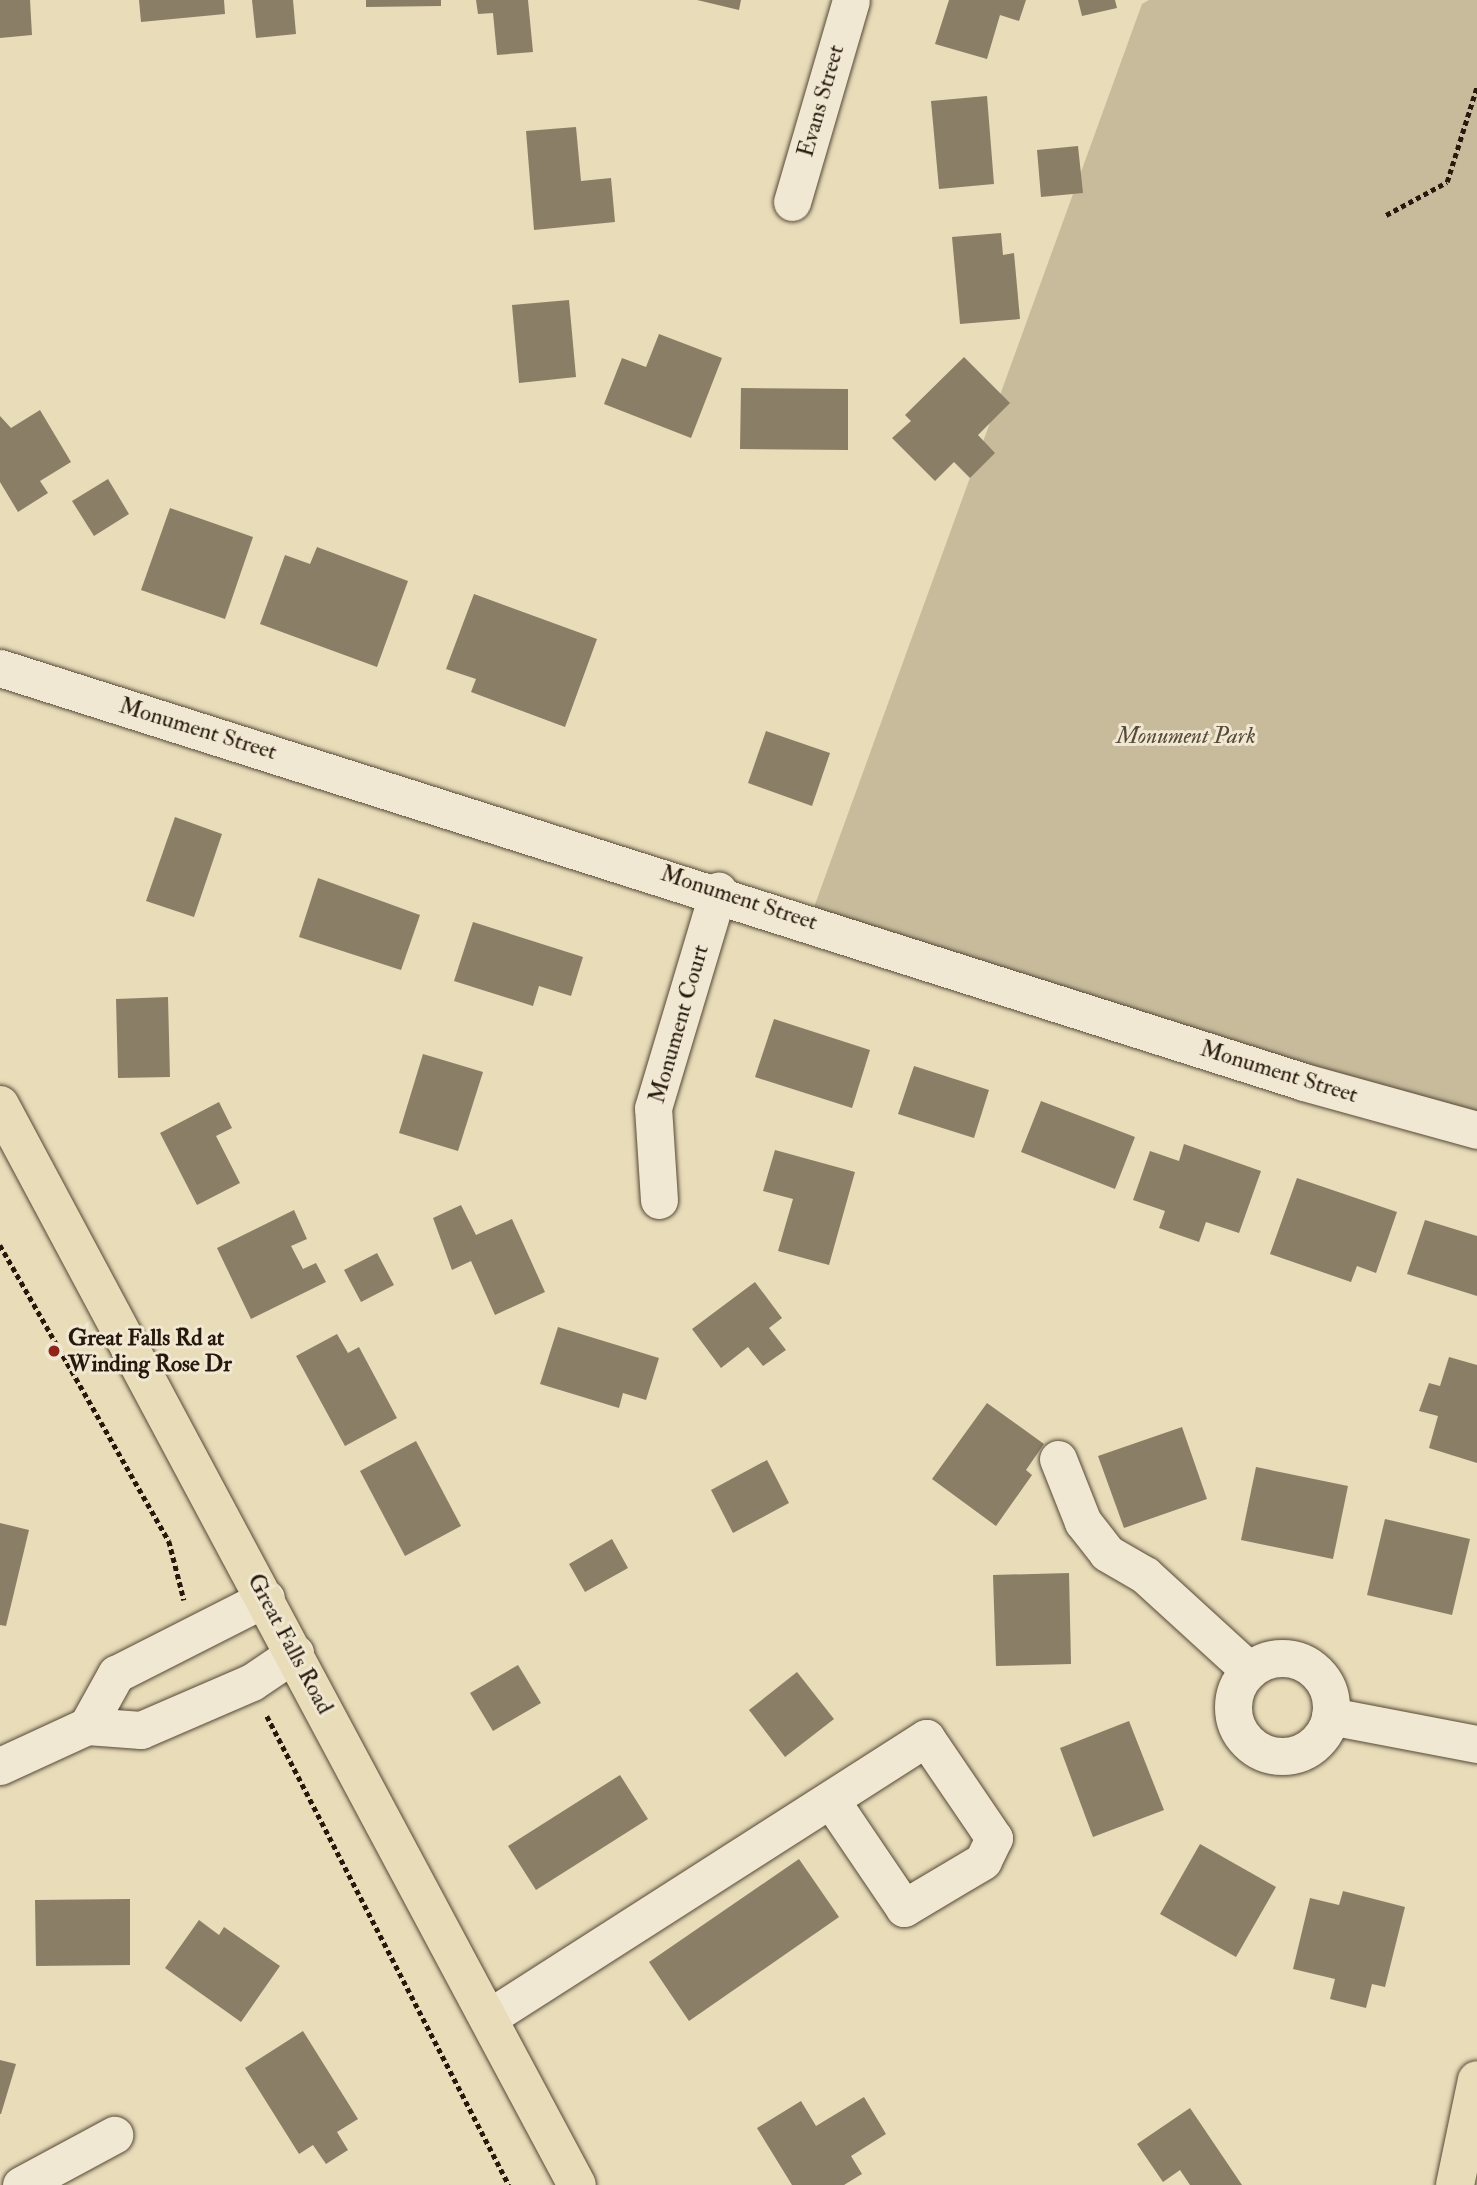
<!DOCTYPE html>
<html>
<head>
<meta charset="utf-8">
<style>
	body { margin:0 }
	#map { position:relative; width:1477px; height:2185px; overflow:hidden; background:#e8dcb9; font-family:"IM FELL Double Pica",serif }
	div>[style] { position:absolute }
	.green>* { inset:0; background:#c7bb9c }
	.building>* { inset:0; background:#8b7e66 }
	.path>* { height:4.5px; margin-top:-2.25px; transform-origin:0; background:repeating-linear-gradient(90deg,#26180c 0 5px,transparent 0 8.5px) }
	.roads { filter:drop-shadow(0 0 2px #564937) drop-shadow(0 0 2px #564937) }
	.minor>* { height:37px; margin:-18.5px; padding:0 18.5px; transform-origin:18.5px; border-radius:18.5px; background:#f0e8d2 }
	.minor>.ring { margin:-18.5px; padding:0; box-sizing:content-box; background:none; border:37px solid #f0e8d2; border-radius:50% }
	.major>* { height:38px; margin:-19px; padding:0 19px; transform-origin:19px; border-radius:19px; background:#e8dcb9 }
	.dots>* { width:19px; height:19px; translate:-50% -50%; box-sizing:border-box; border:4px solid #f0e8d2; border-radius:50% }
	span { translate:-50% -50%; white-space:nowrap; text-align:center; line-height:1.15; -webkit-text-stroke:6px #f0e8d2; paint-order:stroke }
	.street-label { font-size:23px; color:#26180c }
	.park-label { font-size:23px; color:#564937; font-style:italic }
	.poi-label { font-size:23px; color:#26180c; font-weight:700 }
	.left { translate:0 -50%; text-align:left }
</style>
</head>
<body>
<div id="map">
	<div class="green">
		<i style="clip-path:polygon(1149px 0,1477px 0,1477px 1130px,809px 921px,1142px 4px)"></i>
	</div>
	<div class="building">
		<i style="clip-path:polygon(0 0,30px 0,32px 35px,0 38px)"></i>
		<i style="clip-path:polygon(139px 0,224px 0,225px 14px,141px 22px)"></i>
		<i style="clip-path:polygon(252px 0,293px 0,296px 34px,256px 38px)"></i>
		<i style="clip-path:polygon(366px 0,441px 0,441px 6px,366px 7px)"></i>
		<i style="clip-path:polygon(476px 0,528px 0,533px 52px,497px 55px,493px 13px,478px 14px)"></i>
		<i style="clip-path:polygon(697px 0,741px 0,739px 10px)"></i>
		<i style="clip-path:polygon(949px 0,1026px 0,1019px 21px,1000px 15px,987px 59px,935px 44px)"></i>
		<i style="clip-path:polygon(1078px 0,1115px 0,1117px 8px,1082px 16px)"></i>
		<i style="clip-path:polygon(987px 96px,994px 184px,939px 189px,931px 101px)"></i>
		<i style="clip-path:polygon(576px 127px,581px 181px,611px 178px,615px 222px,534px 230px,526px 131px)"></i>
		<i style="clip-path:polygon(1078px 146px,1083px 193px,1041px 197px,1037px 150px)"></i>
		<i style="clip-path:polygon(1001px 233px,1003px 255px,1014px 253px,1020px 319px,960px 324px,952px 237px)"></i>
		<i style="clip-path:polygon(569px 300px,576px 377px,519px 383px,512px 305px)"></i>
		<i style="clip-path:polygon(659px 334px,722px 358px,691px 438px,604px 404px,622px 358px,646px 367px)"></i>
		<i style="clip-path:polygon(964px 357px,1010px 403px,978px 435px,995px 453px,970px 478px,954px 462px,935px 481px,892px 438px,911px 421px,905px 415px)"></i>
		<i style="clip-path:polygon(741px 388px,848px 389px,848px 450px,740px 449px)"></i>
		<i style="clip-path:polygon(40px 410px,71px 462px,40px 481px,48px 493px,18px 512px,0 482px,0 416px,11px 428px)"></i>
		<i style="clip-path:polygon(108px 479px,129px 514px,94px 536px,72px 501px)"></i>
		<i style="clip-path:polygon(170px 508px,253px 537px,225px 619px,141px 590px)"></i>
		<i style="clip-path:polygon(317px 547px,408px 581px,377px 667px,260px 624px,285px 555px,310px 564px)"></i>
		<i style="clip-path:polygon(474px 594px,597px 639px,565px 727px,471px 692px,476px 679px,446px 669px)"></i>
		<i style="clip-path:polygon(766px 731px,830px 753px,812px 806px,748px 783px)"></i>
		<i style="clip-path:polygon(175px 817px,222px 834px,194px 917px,146px 901px)"></i>
		<i style="clip-path:polygon(318px 878px,420px 915px,401px 970px,299px 937px)"></i>
		<i style="clip-path:polygon(473px 922px,583px 957px,571px 996px,539px 986px,533px 1006px,454px 981px)"></i>
		<i style="clip-path:polygon(168px 997px,170px 1077px,118px 1078px,116px 999px)"></i>
		<i style="clip-path:polygon(774px 1019px,870px 1050px,852px 1108px,755px 1077px)"></i>
		<i style="clip-path:polygon(423px 1054px,483px 1072px,458px 1151px,399px 1133px)"></i>
		<i style="clip-path:polygon(914px 1066px,989px 1090px,974px 1138px,898px 1114px)"></i>
		<i style="clip-path:polygon(1041px 1101px,1135px 1137px,1115px 1189px,1021px 1152px)"></i>
		<i style="clip-path:polygon(219px 1102px,232px 1128px,216px 1136px,240px 1183px,197px 1205px,160px 1133px)"></i>
		<i style="clip-path:polygon(1184px 1144px,1261px 1171px,1239px 1233px,1206px 1222px,1199px 1242px,1159px 1228px,1165px 1211px,1133px 1200px,1150px 1151px,1179px 1161px)"></i>
		<i style="clip-path:polygon(775px 1150px,855px 1172px,829px 1265px,778px 1251px,793px 1199px,763px 1191px)"></i>
		<i style="clip-path:polygon(1297px 1178px,1397px 1212px,1376px 1273px,1357px 1266px,1351px 1282px,1270px 1254px)"></i>
		<i style="clip-path:polygon(461px 1205px,476px 1235px,512px 1219px,545px 1292px,495px 1315px,471px 1261px,452px 1270px,433px 1218px)"></i>
		<i style="clip-path:polygon(294px 1210px,307px 1239px,291px 1246px,303px 1269px,316px 1263px,326px 1282px,251px 1319px,217px 1248px)"></i>
		<i style="clip-path:polygon(1425px 1220px,1477px 1236px,1477px 1296px,1407px 1274px)"></i>
		<i style="clip-path:polygon(377px 1253px,394px 1285px,361px 1302px,344px 1270px)"></i>
		<i style="clip-path:polygon(755px 1282px,782px 1318px,769px 1328px,786px 1350px,763px 1366px,748px 1347px,721px 1368px,692px 1329px)"></i>
		<i style="clip-path:polygon(558px 1327px,659px 1358px,646px 1400px,623px 1393px,619px 1408px,540px 1384px)"></i>
		<i style="clip-path:polygon(337px 1334px,348px 1353px,359px 1347px,397px 1418px,345px 1446px,296px 1356px)"></i>
		<i style="clip-path:polygon(1449px 1357px,1477px 1365px,1477px 1463px,1429px 1448px,1438px 1416px,1419px 1411px,1429px 1383px,1440px 1386px)"></i>
		<i style="clip-path:polygon(987px 1403px,1044px 1444px,1026px 1470px,1032px 1475px,996px 1526px,932px 1479px)"></i>
		<i style="clip-path:polygon(1182px 1427px,1207px 1499px,1124px 1528px,1098px 1456px)"></i>
		<i style="clip-path:polygon(416px 1441px,461px 1526px,405px 1556px,360px 1471px)"></i>
		<i style="clip-path:polygon(767px 1460px,789px 1503px,733px 1533px,711px 1490px)"></i>
		<i style="clip-path:polygon(1256px 1467px,1348px 1486px,1333px 1559px,1241px 1540px)"></i>
		<i style="clip-path:polygon(1385px 1519px,1470px 1539px,1452px 1615px,1367px 1595px)"></i>
		<i style="clip-path:polygon(0 1523px,29px 1530px,6px 1626px,0 1625px)"></i>
		<i style="clip-path:polygon(612px 1539px,628px 1568px,585px 1592px,569px 1564px)"></i>
		<i style="clip-path:polygon(1069px 1573px,1071px 1664px,996px 1666px,993px 1575px)"></i>
		<i style="clip-path:polygon(518px 1665px,541px 1703px,493px 1731px,470px 1693px)"></i>
		<i style="clip-path:polygon(797px 1672px,834px 1719px,785px 1757px,749px 1710px)"></i>
		<i style="clip-path:polygon(1129px 1721px,1164px 1810px,1093px 1837px,1060px 1748px)"></i>
		<i style="clip-path:polygon(620px 1775px,648px 1819px,536px 1890px,508px 1846px)"></i>
		<i style="clip-path:polygon(1200px 1844px,1276px 1887px,1236px 1957px,1160px 1914px)"></i>
		<i style="clip-path:polygon(799px 1859px,839px 1917px,689px 2021px,649px 1962px)"></i>
		<i style="clip-path:polygon(1343px 1891px,1405px 1907px,1385px 1987px,1372px 1984px,1366px 2008px,1330px 1999px,1335px 1979px,1293px 1969px,1310px 1898px,1339px 1905px)"></i>
		<i style="clip-path:polygon(130px 1899px,130px 1965px,36px 1966px,35px 1900px)"></i>
		<i style="clip-path:polygon(199px 1920px,219px 1935px,224px 1927px,280px 1966px,241px 2022px,165px 1968px)"></i>
		<i style="clip-path:polygon(303px 2031px,358px 2119px,337px 2132px,348px 2150px,326px 2164px,313px 2145px,299px 2154px,245px 2068px)"></i>
		<i style="clip-path:polygon(0 2060px,16px 2064px,1px 2114px,0 2114px)"></i>
		<i style="clip-path:polygon(864px 2097px,886px 2134px,851px 2156px,862px 2174px,844px 2185px,792px 2185px,757px 2128px,801px 2101px,816px 2126px)"></i>
		<i style="clip-path:polygon(1190px 2108px,1242px 2185px,1190px 2185px,1180px 2170px,1163px 2182px,1137px 2144px)"></i>
	</div>
	<div class="path">
		<i style="left:1386px;top:215px;width:69px;rotate:-28.4deg"></i>
		<i style="left:1447px;top:182px;width:101px;rotate:-72.6deg"></i>
		<i style="left:0;top:1245px;width:341px;rotate:60.3deg"></i>
		<i style="left:169px;top:1541px;width:61px;rotate:75.7deg"></i>
		<i style="left:267px;top:1716px;width:528px;rotate:62.71deg"></i>
	</div>
	<div class="roads">
		<div class="minor">
			<i style="left:792px;top:202px;width:210px;rotate:-73.7deg"></i>
			<i style="left:0;top:668px;width:1368px;rotate:17.61deg"></i>
			<i style="left:1304px;top:1082px;width:180px;rotate:15.5deg"></i>
			<i style="left:659px;top:1200px;width:92px;rotate:-93.7deg"></i>
			<i style="left:653px;top:1108px;width:227px;rotate:-73.3deg"></i>
			<i style="left:1058px;top:1459px;width:68px;rotate:68.4deg"></i>
			<i style="left:1083px;top:1522px;width:39px;rotate:52deg"></i>
			<i style="left:1107px;top:1553px;width:44px;rotate:30.1deg"></i>
			<i style="left:1145px;top:1575px;width:141px;rotate:42.4deg"></i>
			<i class="ring" style="left:1233px;top:1658px;width:61px;height:61px"></i>
			<i style="left:1330px;top:1716px;width:150px;rotate:10.8deg"></i>
			<i style="left:87px;top:1726px;width:60px;rotate:-60.9deg"></i>
			<i style="left:116px;top:1674px;width:168px;rotate:-26.9deg"></i>
			<i style="left:0;top:1766px;width:96px;rotate:-24.7deg"></i>
			<i style="left:87px;top:1726px;width:54px;rotate:4.2deg"></i>
			<i style="left:141px;top:1730px;width:121px;rotate:-23.4deg"></i>
			<i style="left:252px;top:1682px;width:52px;rotate:-34deg"></i>
			<i style="left:488px;top:2018px;width:520px;rotate:-32.59deg"></i>
			<i style="left:926px;top:1738px;width:121px;rotate:55.8deg"></i>
			<i style="left:994px;top:1838px;width:25px;rotate:116deg"></i>
			<i style="left:983px;top:1861px;width:92px;rotate:149.3deg"></i>
			<i style="left:904px;top:1908px;width:130px;rotate:-124.1deg"></i>
			<i style="left:21px;top:2185px;width:106px;rotate:-28.3deg"></i>
		</div>
		<div class="major">
			<i style="left:0;top:1105px;width:1224px;rotate:61.89deg"></i>
			<i style="left:1455px;top:2185px;width:107px;rotate:-78.2deg"></i>
		</div>
	</div>
	<div class="dots">
		<i style="left:54px;top:1351px;background:#8f2418"></i>
	</div>
	<div class="street-label">
		<span style="left:821px;top:101px;rotate:-74deg">Evans Street</span>
		<span style="left:198px;top:729px;rotate:17deg">Monument Street</span>
		<span style="left:739px;top:898px;rotate:18deg">Monument Street</span>
		<span style="left:679px;top:1024px;rotate:-74deg">Monument Court</span>
		<span style="left:1279px;top:1072px;rotate:17deg">Monument Street</span>
		<span style="left:290px;top:1644px;rotate:62deg">Great Falls Road</span>
	</div>
	<div class="park-label">
		<span style="left:1186px;top:736px">Monument Park</span>
	</div>
	<div class="poi-label">
		<span class="left" style="left:68px;top:1351px">Great Falls Rd at<br>Winding Rose Dr</span>
	</div>
</div>
</body>
</html>
